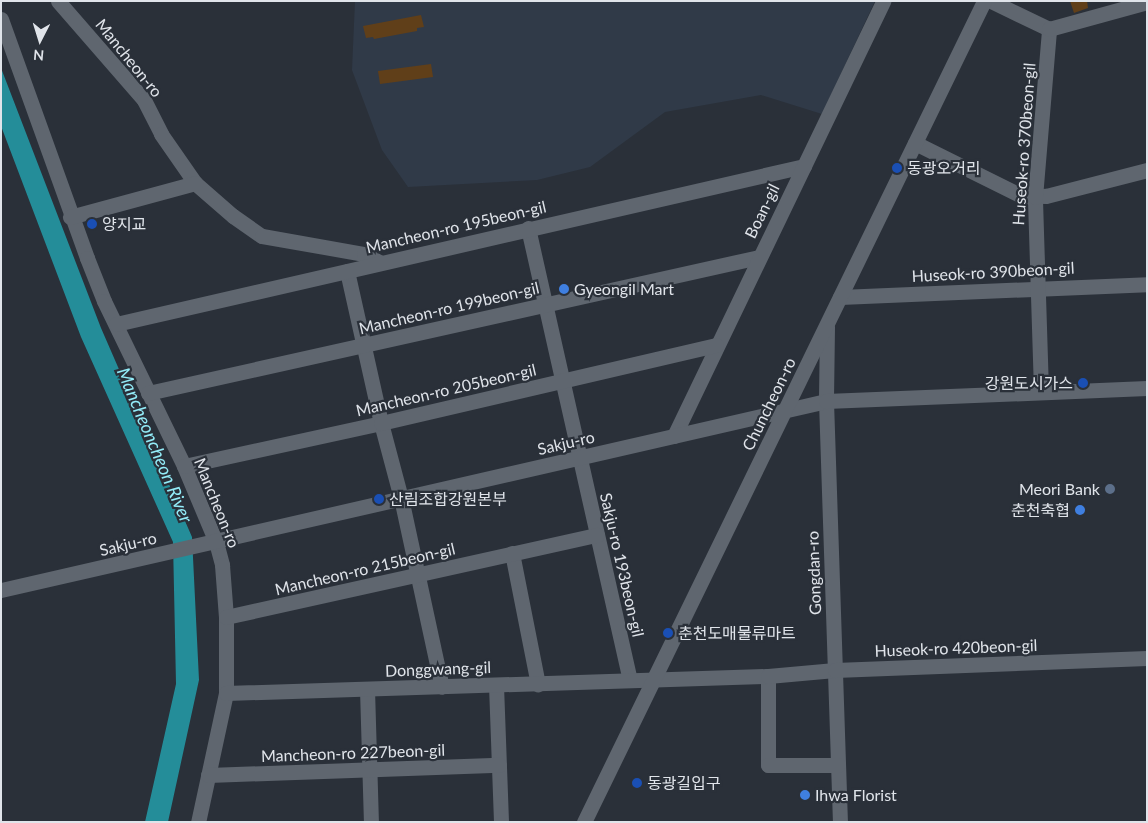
<!DOCTYPE html>
<html>
<head>
<meta charset="utf-8">
<style>
	body { margin:0 }
	#map { position:relative; width:1148px; height:823px; overflow:hidden; background:#2a3039; font-family:Lato,"Noto Sans KR",sans-serif }
	div>[style] { position:absolute }
	.built>* { inset:0; background:#303a48 }
	.water>* { inset:0; background:#248d99 }
	.building>* { inset:0; background:#603f19 }
	.minor>* { height:15px; margin:-7.5px; padding:0 7.5px; transform-origin:7.5px; border-radius:7.5px; background:#5f666f }
	.dots>* { width:14px; height:14px; translate:-50% -50%; box-sizing:border-box; border:2px solid #2a3039; border-radius:50% }
	span { translate:-50% -50%; white-space:nowrap; text-align:center; line-height:1.15; -webkit-text-stroke:4.5px #2a3039; paint-order:stroke }
	.street-label { font-size:16px; color:#e0e4ea }
	.poi-label { font-size:16px; color:#e0e4ea }
	.left { translate:0 -50%; text-align:left }
	.right { translate:-100% -50%; text-align:right }
	.water-label { font-size:18px; color:#93ecf8; font-style:italic }
	.frame { position:absolute; inset:0; border:2px solid #e0e4ea; pointer-events:none }
	.north { position:absolute; left:15px; top:15px; width:50px; height:50px; -webkit-text-stroke:4px #2a3039; paint-order:stroke; rotate:185deg; font-size:14px; font-weight:700; line-height:20px; text-align:center; color:#e0e4ea }
	.north::after { content:''; display:block; margin:auto; width:18px; height:22px; background:#e0e4ea; clip-path:polygon(50% 0,100% 100%,50% 72%,0 100%) }
</style>
</head>
<body>
<div id="map">
	<div class="built">
		<i style="clip-path:polygon(355px 1px,875px 1px,822px 114px,761px 95px,665px 112px,590px 167px,537px 180px,408px 187px,382px 150px,352px 70px)"></i>
	</div>
	<div class="water">
		<i style="clip-path:polygon(1px 68px,101px 328px,192px 537px,199px 680px,168px 822px,145px 822px,176px 684px,173px 542px,81px 337px,1px 126px)"></i>
	</div>
	<div class="building">
		<i style="clip-path:polygon(1070px 1px,1087px 1px,1088px 8px,1074px 13px)"></i>
		<i style="clip-path:polygon(421px 15px,424px 27px,417px 28px,417px 31px,374px 39px,373px 37px,366px 38px,363px 26px)"></i>
		<i style="clip-path:polygon(431px 64px,433px 77px,380px 84px,378px 71px)"></i>
	</div>
	<div class="minor">
		<i style="left:58px;top:1px;width:131px;rotate:49deg"></i>
		<i style="left:144px;top:100px;width:38px;rotate:63deg"></i>
		<i style="left:161px;top:134px;width:60px;rotate:55.2deg"></i>
		<i style="left:195px;top:183px;width:50px;rotate:41deg"></i>
		<i style="left:233px;top:216px;width:35px;rotate:35deg"></i>
		<i style="left:262px;top:236px;width:104px;rotate:10deg"></i>
		<i style="left:364px;top:254px;width:17px;rotate:28deg"></i>
		<i style="left:991px;top:1px;width:64px;rotate:25.8deg"></i>
		<i style="left:1px;top:19px;width:254px;rotate:70.2deg"></i>
		<i style="left:87px;top:258px;width:46px;rotate:68.4deg"></i>
		<i style="left:104px;top:301px;width:183px;rotate:64.1deg"></i>
		<i style="left:184px;top:466px;width:82px;rotate:67.2deg"></i>
		<i style="left:216px;top:542px;width:24px;rotate:75deg"></i>
		<i style="left:222px;top:565px;width:52px;rotate:85.6deg"></i>
		<i style="left:226px;top:617px;width:76px;rotate:90deg"></i>
		<i style="left:226px;top:693px;width:132px;rotate:102.2deg"></i>
		<i style="left:915px;top:143px;width:122px;rotate:26.4deg"></i>
		<i style="left:1024px;top:197px;width:22px;rotate:-3deg"></i>
		<i style="left:1046px;top:196px;width:104px;rotate:-14.4deg"></i>
		<i style="left:70px;top:217px;width:130px;rotate:-15.2deg"></i>
		<i style="left:528px;top:228px;width:463px;rotate:77.3deg"></i>
		<i style="left:347px;top:271px;width:156px;rotate:77.4deg"></i>
		<i style="left:381px;top:423px;width:78px;rotate:75.1deg"></i>
		<i style="left:401px;top:498px;width:193px;rotate:77.8deg"></i>
		<i style="left:840px;top:297px;width:307px;rotate:-2.4deg"></i>
		<i style="left:116px;top:324px;width:706px;rotate:-12.93deg"></i>
		<i style="left:827px;top:327px;width:74px;rotate:90.8deg"></i>
		<i style="left:826px;top:401px;width:421px;rotate:88.1deg"></i>
		<i style="left:1041px;top:391px;width:194px;rotate:-91.8deg"></i>
		<i style="left:1035px;top:197px;width:169px;rotate:-85.2deg"></i>
		<i style="left:1049px;top:29px;width:102px;rotate:-15.4deg"></i>
		<i style="left:148px;top:393px;width:626px;rotate:-12.55deg"></i>
		<i style="left:674px;top:436px;width:483px;rotate:-64.3deg"></i>
		<i style="left:184px;top:466px;width:202px;rotate:-12.3deg"></i>
		<i style="left:381px;top:423px;width:344px;rotate:-13.1deg"></i>
		<i style="left:512px;top:553px;width:134px;rotate:78.8deg"></i>
		<i style="left:1px;top:590px;width:846px;rotate:-12.9deg"></i>
		<i style="left:826px;top:401px;width:321px;rotate:-2.3deg"></i>
		<i style="left:226px;top:617px;width:380px;rotate:-12.5deg"></i>
		<i style="left:768px;top:676px;width:89px;rotate:90deg"></i>
		<i style="left:768px;top:765px;width:70px"></i>
		<i style="left:496px;top:685px;width:137px;rotate:87.9deg"></i>
		<i style="left:367px;top:689px;width:133px;rotate:88.3deg"></i>
		<i style="left:226px;top:693px;width:542px;rotate:-1.8deg"></i>
		<i style="left:768px;top:676px;width:67px;rotate:-5.1deg"></i>
		<i style="left:835px;top:670px;width:312px;rotate:-2.2deg"></i>
		<i style="left:208px;top:775px;width:291px;rotate:-2deg"></i>
		<i style="left:584px;top:822px;width:913px;rotate:-64.02deg"></i>
	</div>
	<div class="dots">
		<i style="left:897px;top:168px;background:#1a4fb4"></i>
		<i style="left:92px;top:224px;background:#1a4fb4"></i>
		<i style="left:564px;top:289px;background:#3f7fe0"></i>
		<i style="left:1083px;top:383px;background:#1a4fb4"></i>
		<i style="left:1110px;top:489px;background:#5c6f8a"></i>
		<i style="left:379px;top:499px;background:#1a4fb4"></i>
		<i style="left:1080px;top:510px;background:#3f7fe0"></i>
		<i style="left:668px;top:633px;background:#1a4fb4"></i>
		<i style="left:637px;top:783px;background:#1a4fb4"></i>
		<i style="left:805px;top:795px;background:#3f7fe0"></i>
	</div>
	<div class="street-label">
		<span style="left:129px;top:58px;rotate:51deg">Mancheon-ro</span>
		<span style="left:1024px;top:144px;rotate:-86deg">Huseok-ro 370beon-gil</span>
		<span style="left:762px;top:211px;rotate:-64deg">Boan-gil</span>
		<span style="left:456px;top:227px;rotate:-13deg">Mancheon-ro 195beon-gil</span>
		<span style="left:993px;top:272px;rotate:-3deg">Huseok-ro 390beon-gil</span>
		<span style="left:449px;top:308px;rotate:-13deg">Mancheon-ro 199beon-gil</span>
		<span style="left:446px;top:390px;rotate:-13deg">Mancheon-ro 205beon-gil</span>
		<span style="left:769px;top:404px;rotate:-64deg">Chuncheon-ro</span>
		<span style="left:566px;top:443px;rotate:-13deg">Sakju-ro</span>
		<span style="left:217px;top:503px;rotate:68deg">Mancheon-ro</span>
		<span style="left:128px;top:544px;rotate:-13deg">Sakju-ro</span>
		<span style="left:622px;top:565px;rotate:77deg">Sakju-ro 193beon-gil</span>
		<span style="left:365px;top:569px;rotate:-13deg">Mancheon-ro 215beon-gil</span>
		<span style="left:814px;top:573px;rotate:-92deg">Gongdan-ro</span>
		<span style="left:956px;top:648px;rotate:-2deg">Huseok-ro 420beon-gil</span>
		<span style="left:438px;top:669px;rotate:-2deg">Donggwang-gil</span>
		<span style="left:353px;top:753px;rotate:-2deg">Mancheon-ro 227beon-gil</span>
	</div>
	<div class="poi-label">
		<span class="left" style="left:907px;top:168px">동광오거리</span>
		<span class="left" style="left:102px;top:224px">양지교</span>
		<span class="left" style="left:574px;top:289px">Gyeongil Mart</span>
		<span class="right" style="left:1073px;top:383px">강원도시가스</span>
		<span class="right" style="left:1100px;top:489px">Meori Bank</span>
		<span class="left" style="left:389px;top:499px">산림조합강원본부</span>
		<span class="right" style="left:1070px;top:510px">춘천축협</span>
		<span class="left" style="left:678px;top:633px">춘천도매물류마트</span>
		<span class="left" style="left:647px;top:783px">동광길입구</span>
		<span class="left" style="left:815px;top:795px">Ihwa Florist</span>
	</div>
	<div class="water-label">
		<span style="left:155px;top:445px;rotate:67deg">Mancheoncheon River</span>
	</div>
	<div class="frame"></div>
	<div class="north">N</div>
</div>
</body>
</html>
